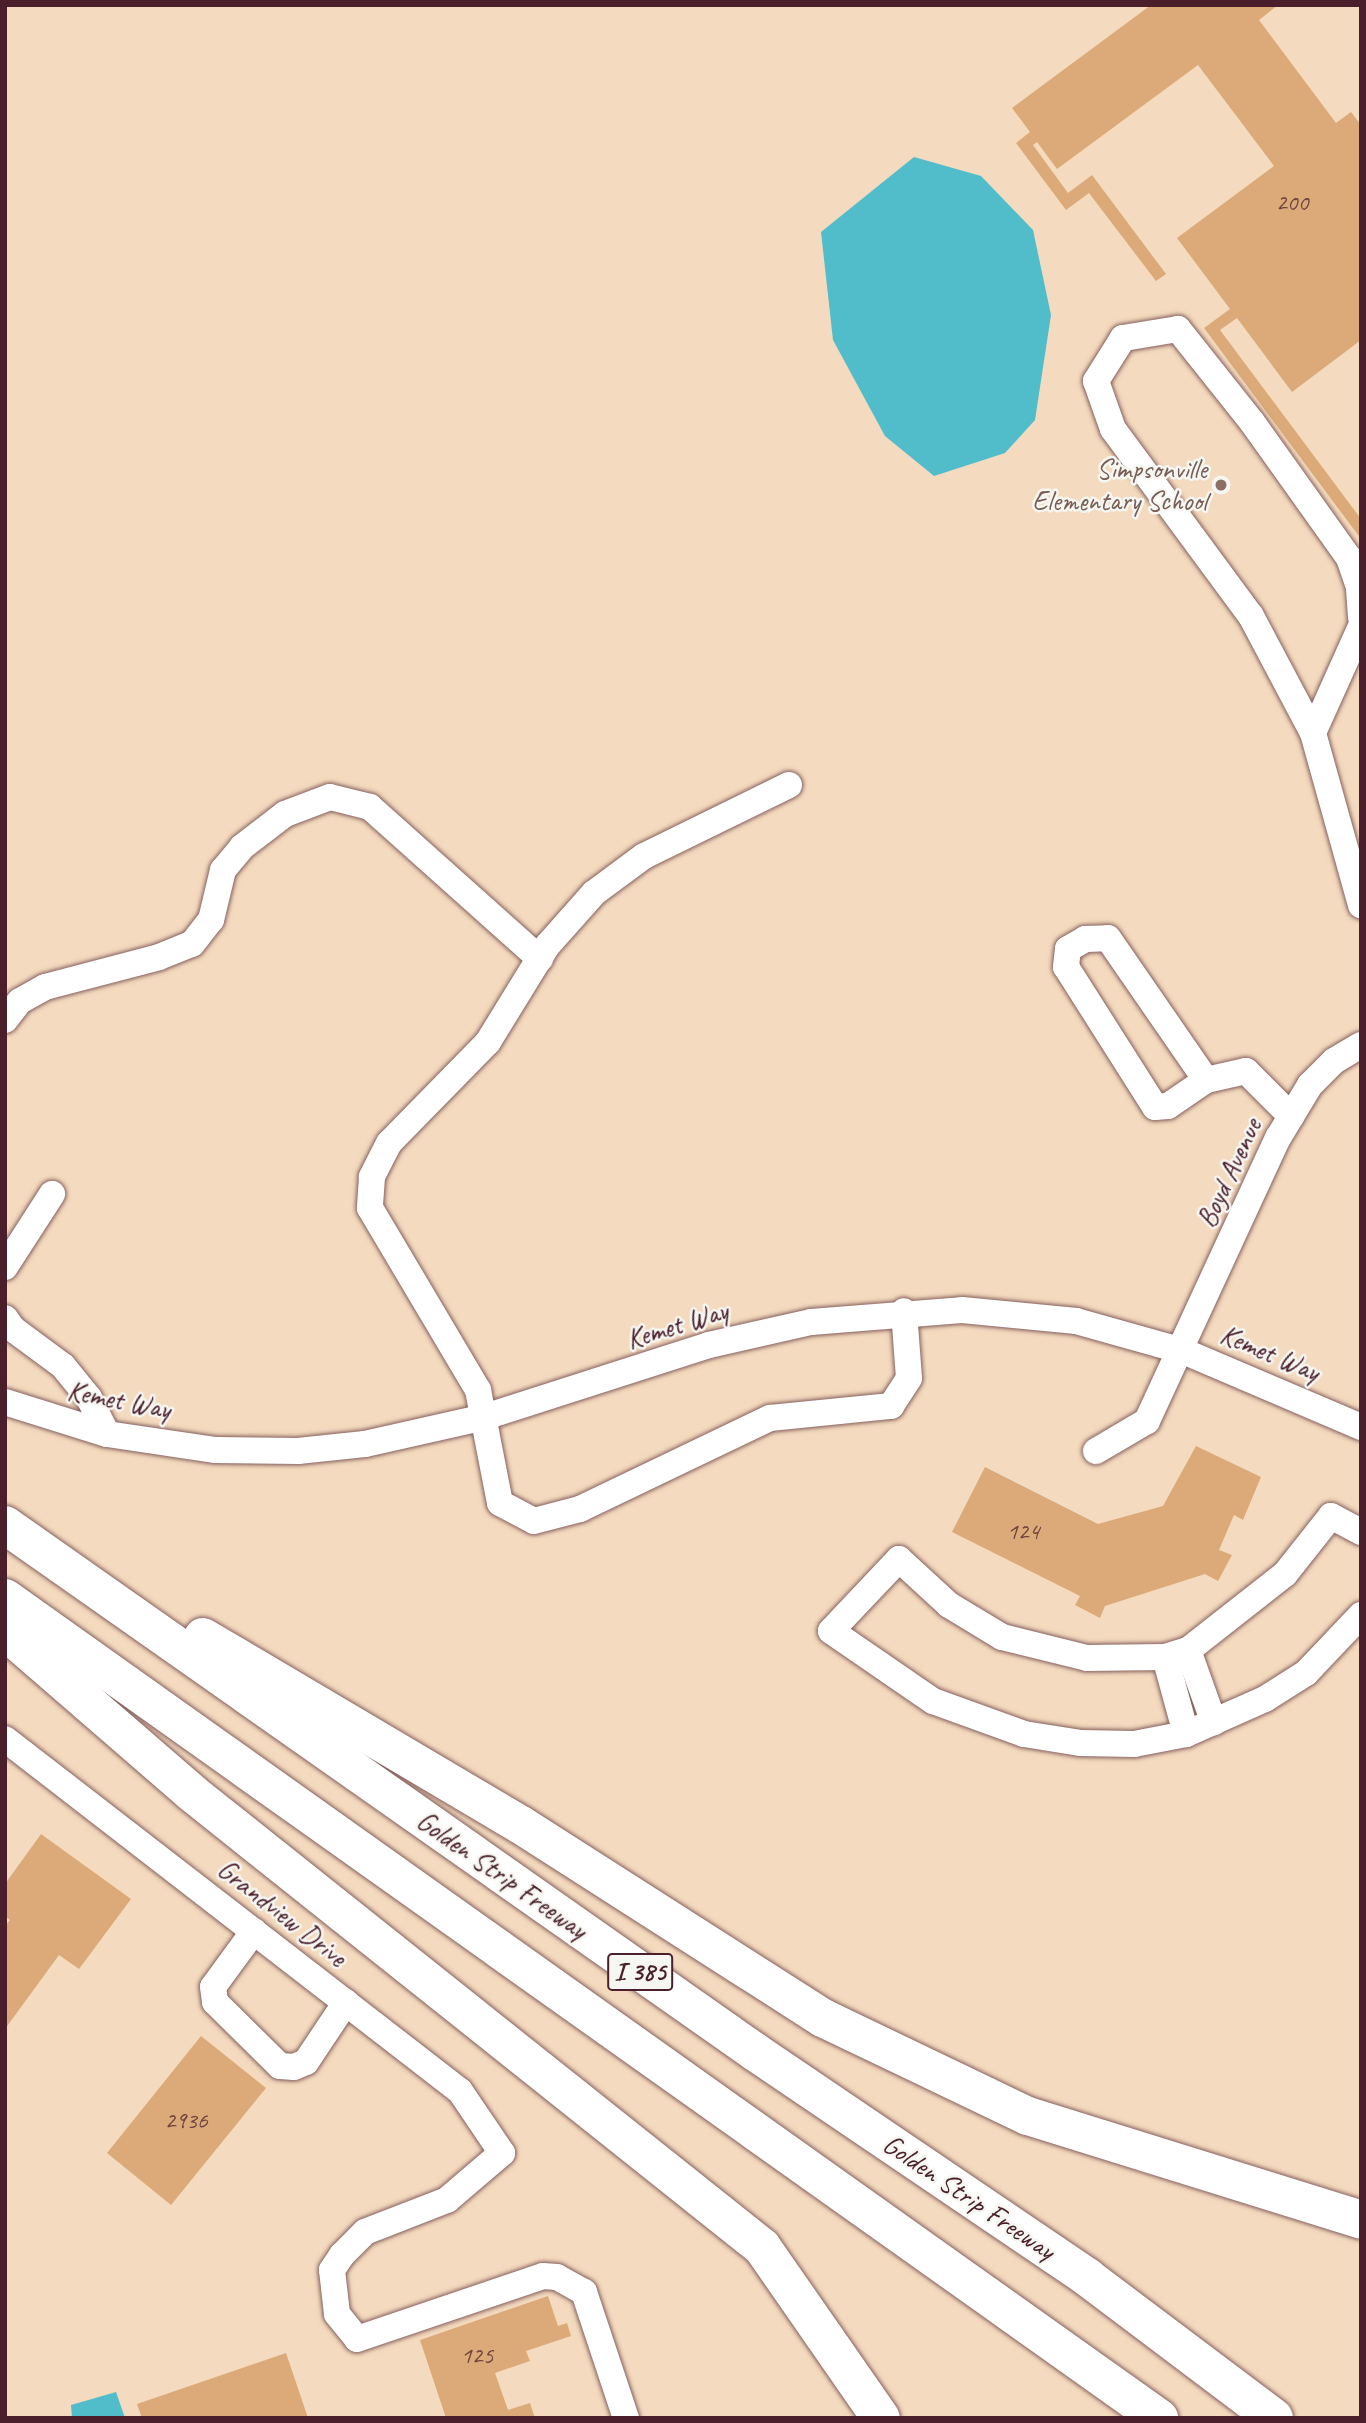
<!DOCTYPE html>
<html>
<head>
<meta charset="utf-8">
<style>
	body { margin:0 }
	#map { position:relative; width:1366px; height:2423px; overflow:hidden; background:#f4dabe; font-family:Caveat,sans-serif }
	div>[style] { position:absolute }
	.water>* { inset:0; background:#51bdcb }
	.building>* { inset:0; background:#dbaa78 }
	.roads { filter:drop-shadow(0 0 2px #86605e) drop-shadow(0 0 2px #86605e) }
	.minor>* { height:26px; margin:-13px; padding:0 13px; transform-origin:13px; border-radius:13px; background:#fff }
	.highway>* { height:38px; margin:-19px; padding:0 19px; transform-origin:19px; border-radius:19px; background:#fff }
	.dots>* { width:19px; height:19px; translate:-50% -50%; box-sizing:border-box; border:4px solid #f6f6f2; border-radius:50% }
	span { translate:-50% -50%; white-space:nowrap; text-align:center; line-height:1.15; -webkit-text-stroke:5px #f6f6f2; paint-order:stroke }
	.number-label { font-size:24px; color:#6e423e }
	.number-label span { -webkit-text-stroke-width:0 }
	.shield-label span { padding:2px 5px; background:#f6f6f2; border:2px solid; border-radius:5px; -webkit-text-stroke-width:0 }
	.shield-label { font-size:26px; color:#4a1f2b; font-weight:700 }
	.education-label { font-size:28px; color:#785e54 }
	.right { translate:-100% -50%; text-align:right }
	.street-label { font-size:28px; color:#4a1f2b }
	.frame { position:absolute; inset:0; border:7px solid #4a1f2b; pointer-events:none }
</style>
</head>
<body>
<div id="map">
	<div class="water">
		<i style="clip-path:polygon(914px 157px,981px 176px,1033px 230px,1051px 315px,1035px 420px,1005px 453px,934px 476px,885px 436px,833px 340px,821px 232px)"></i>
		<i style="clip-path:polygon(116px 2392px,125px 2418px,72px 2418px,71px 2405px)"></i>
	</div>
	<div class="building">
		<i style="clip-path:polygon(1151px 5px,1278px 5px,1259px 20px,1336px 123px,1351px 112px,1361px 125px,1361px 340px,1292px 392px,1237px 318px,1220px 330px,1361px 519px,1361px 539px,1204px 328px,1230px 309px,1177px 238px,1274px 166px,1198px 65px,1057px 169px,1037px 142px,1033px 145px,1068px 193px,1092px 175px,1166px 274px,1156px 281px,1089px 193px,1066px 210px,1016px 143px,1030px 132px,1012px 108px)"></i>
		<i style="clip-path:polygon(1196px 1446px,1261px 1477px,1243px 1520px,1234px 1515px,1219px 1550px,1232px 1555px,1218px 1581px,1205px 1574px,1105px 1606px,1100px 1618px,1075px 1605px,1080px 1596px,952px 1532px,985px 1467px,1098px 1524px,1163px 1506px)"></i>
		<i style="clip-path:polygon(41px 1834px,131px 1899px,79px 1969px,59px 1955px,5px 2029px,5px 1926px,10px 1920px,5px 1916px,5px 1884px)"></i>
		<i style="clip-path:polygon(201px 2036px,266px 2088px,171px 2205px,107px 2153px)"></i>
		<i style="clip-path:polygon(548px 2296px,558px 2326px,567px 2323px,571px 2336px,526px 2351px,530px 2361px,495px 2373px,508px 2410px,530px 2403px,535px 2418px,446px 2418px,420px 2340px)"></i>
		<i style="clip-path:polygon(286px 2353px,308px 2418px,142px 2418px,137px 2404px)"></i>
	</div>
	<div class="roads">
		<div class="minor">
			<i style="left:1361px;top:617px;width:30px;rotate:-94deg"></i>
			<i style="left:1359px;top:587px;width:31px;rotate:-109deg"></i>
			<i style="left:1349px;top:558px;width:167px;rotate:-125.5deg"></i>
			<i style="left:1252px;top:422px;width:119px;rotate:-128.5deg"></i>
			<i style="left:1178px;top:329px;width:56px;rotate:170.7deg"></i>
			<i style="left:1123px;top:338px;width:51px;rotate:122.1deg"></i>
			<i style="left:1096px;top:381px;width:51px;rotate:70.5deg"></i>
			<i style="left:1113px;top:429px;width:232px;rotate:53.6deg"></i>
			<i style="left:1251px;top:616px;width:132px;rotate:62.1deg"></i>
			<i style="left:1313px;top:733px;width:179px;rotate:74.4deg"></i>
			<i style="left:1313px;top:733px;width:117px;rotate:-65.8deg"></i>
			<i style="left:789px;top:785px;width:161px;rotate:153.9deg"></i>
			<i style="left:644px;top:856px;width:62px;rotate:143.5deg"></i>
			<i style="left:594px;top:893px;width:71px;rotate:131.6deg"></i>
			<i style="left:547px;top:946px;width:113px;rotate:121.6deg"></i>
			<i style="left:488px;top:1042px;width:141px;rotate:134.4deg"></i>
			<i style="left:389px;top:1143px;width:38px;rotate:117deg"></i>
			<i style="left:372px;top:1177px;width:31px;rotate:94deg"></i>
			<i style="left:370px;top:1208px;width:212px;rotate:59.3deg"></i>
			<i style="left:478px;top:1390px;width:115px;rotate:79deg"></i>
			<i style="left:500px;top:1503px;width:38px;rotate:28deg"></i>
			<i style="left:534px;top:1521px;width:48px;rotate:-14.6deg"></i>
			<i style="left:580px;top:1509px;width:211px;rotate:-25.6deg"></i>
			<i style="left:770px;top:1418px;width:122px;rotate:-5.7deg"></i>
			<i style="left:891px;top:1406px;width:33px;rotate:-57deg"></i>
			<i style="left:909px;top:1378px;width:67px;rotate:-94.3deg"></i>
			<i style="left:5px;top:1020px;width:24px;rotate:-52deg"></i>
			<i style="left:20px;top:1001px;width:29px;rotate:-29deg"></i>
			<i style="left:45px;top:987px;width:118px;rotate:-14.7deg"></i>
			<i style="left:159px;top:957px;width:35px;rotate:-22deg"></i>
			<i style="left:192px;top:944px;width:31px;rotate:-52deg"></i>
			<i style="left:211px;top:920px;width:51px;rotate:-76.5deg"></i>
			<i style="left:223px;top:870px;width:30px;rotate:-50deg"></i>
			<i style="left:242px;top:847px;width:54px;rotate:-37.5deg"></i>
			<i style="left:285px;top:814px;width:48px;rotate:-20.7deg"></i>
			<i style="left:330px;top:797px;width:41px;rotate:14deg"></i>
			<i style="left:370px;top:807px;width:228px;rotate:41.8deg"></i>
			<i style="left:1206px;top:1080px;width:46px;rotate:145.6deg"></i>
			<i style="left:1168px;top:1106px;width:13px;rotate:176deg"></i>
			<i style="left:1155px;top:1107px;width:166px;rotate:-122.4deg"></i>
			<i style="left:1066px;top:967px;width:18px;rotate:-84deg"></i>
			<i style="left:1068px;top:949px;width:20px;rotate:-30deg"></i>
			<i style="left:1085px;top:939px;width:23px;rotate:-2deg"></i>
			<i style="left:1108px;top:938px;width:173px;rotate:55.4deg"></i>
			<i style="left:1206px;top:1080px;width:41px;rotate:-12.7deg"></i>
			<i style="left:1246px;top:1071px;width:64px;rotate:45deg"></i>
			<i style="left:5px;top:1267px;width:87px;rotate:-57.2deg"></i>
			<i style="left:5px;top:1318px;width:14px;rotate:54deg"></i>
			<i style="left:13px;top:1329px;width:62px;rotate:36.5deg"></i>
			<i style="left:63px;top:1366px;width:41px;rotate:50.9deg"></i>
			<i style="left:89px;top:1398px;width:40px;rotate:63.4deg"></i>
			<i style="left:5px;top:1402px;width:107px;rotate:17.4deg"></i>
			<i style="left:107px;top:1434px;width:110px;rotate:8.4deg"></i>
			<i style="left:216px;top:1450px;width:82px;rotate:0.7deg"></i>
			<i style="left:298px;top:1451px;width:67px;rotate:-6deg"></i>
			<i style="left:365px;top:1444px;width:123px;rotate:-12.7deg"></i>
			<i style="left:485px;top:1417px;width:235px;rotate:-17.8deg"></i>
			<i style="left:709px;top:1345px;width:105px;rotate:-12.7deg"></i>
			<i style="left:811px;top:1322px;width:151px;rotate:-4.5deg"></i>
			<i style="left:962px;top:1310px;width:115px;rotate:5.5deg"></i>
			<i style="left:1076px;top:1321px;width:111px;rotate:15.7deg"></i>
			<i style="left:1183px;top:1351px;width:194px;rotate:23.1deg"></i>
			<i style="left:1096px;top:1451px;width:59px;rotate:-30.5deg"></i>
			<i style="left:1147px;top:1421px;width:312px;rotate:-65.2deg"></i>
			<i style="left:1278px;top:1138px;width:62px;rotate:-58.9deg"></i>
			<i style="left:1310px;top:1085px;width:34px;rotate:-45deg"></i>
			<i style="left:1334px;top:1061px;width:31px;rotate:-31deg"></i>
			<i style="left:1361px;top:1532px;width:34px;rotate:-152deg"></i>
			<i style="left:1331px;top:1516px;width:74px;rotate:128.4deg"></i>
			<i style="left:1285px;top:1574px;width:123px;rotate:141.9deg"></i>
			<i style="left:1188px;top:1650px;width:24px;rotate:163deg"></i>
			<i style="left:1165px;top:1657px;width:78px;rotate:179.3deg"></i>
			<i style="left:1087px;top:1658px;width:88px;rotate:-166.1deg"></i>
			<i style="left:1002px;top:1637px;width:62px;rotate:-148.9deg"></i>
			<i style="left:949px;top:1605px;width:68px;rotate:-137.4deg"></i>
			<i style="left:899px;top:1559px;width:99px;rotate:133.4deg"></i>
			<i style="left:831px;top:1631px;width:124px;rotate:34.5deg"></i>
			<i style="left:933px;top:1701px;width:97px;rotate:19.9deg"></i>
			<i style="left:1024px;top:1734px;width:58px;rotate:9deg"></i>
			<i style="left:1081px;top:1743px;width:53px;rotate:1.1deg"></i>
			<i style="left:1134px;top:1744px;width:53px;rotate:-10.9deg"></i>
			<i style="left:1186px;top:1734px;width:86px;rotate:-23.9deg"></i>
			<i style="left:1265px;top:1699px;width:49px;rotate:-32.4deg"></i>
			<i style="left:1306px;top:1673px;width:80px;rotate:-46.5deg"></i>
			<i style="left:1188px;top:1650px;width:77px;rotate:70.4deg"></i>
			<i style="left:1165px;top:1657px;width:80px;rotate:74.7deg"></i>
			<i style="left:5px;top:1739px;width:575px;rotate:37.73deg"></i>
			<i style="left:460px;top:2091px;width:75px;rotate:55.9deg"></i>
			<i style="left:502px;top:2153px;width:72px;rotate:139.5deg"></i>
			<i style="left:447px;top:2200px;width:88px;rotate:158.7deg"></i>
			<i style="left:365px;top:2232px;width:33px;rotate:135deg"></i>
			<i style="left:342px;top:2255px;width:18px;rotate:124deg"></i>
			<i style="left:332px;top:2270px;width:44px;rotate:83.5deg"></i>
			<i style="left:337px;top:2314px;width:32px;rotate:51deg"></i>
			<i style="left:357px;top:2339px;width:196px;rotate:-18.7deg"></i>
			<i style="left:543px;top:2276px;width:14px;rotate:4deg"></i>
			<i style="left:557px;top:2277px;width:31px;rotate:29deg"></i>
			<i style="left:584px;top:2292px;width:133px;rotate:71.6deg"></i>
			<i style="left:254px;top:1931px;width:69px;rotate:126.2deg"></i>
			<i style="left:213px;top:1987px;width:15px;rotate:82deg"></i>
			<i style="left:215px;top:2002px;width:91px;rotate:44.6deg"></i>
			<i style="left:280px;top:2066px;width:14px;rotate:4deg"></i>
			<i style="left:294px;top:2067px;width:13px;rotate:-23deg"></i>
			<i style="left:306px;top:2062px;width:72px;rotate:-56.3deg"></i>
		</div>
		<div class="highway">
			<i style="left:5px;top:1525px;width:917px;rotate:35.09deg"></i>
			<i style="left:755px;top:2052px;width:401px;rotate:34.1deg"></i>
			<i style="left:1087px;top:2277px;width:234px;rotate:37deg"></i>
			<i style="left:5px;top:1598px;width:1416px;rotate:35.4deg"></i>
			<i style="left:5px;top:1631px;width:247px;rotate:40.9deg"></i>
			<i style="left:192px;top:1793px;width:729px;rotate:38.54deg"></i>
			<i style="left:762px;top:2247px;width:208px;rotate:55.2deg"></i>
			<i style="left:203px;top:1637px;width:369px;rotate:30.6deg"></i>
			<i style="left:521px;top:1825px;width:358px;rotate:32.6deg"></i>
			<i style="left:823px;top:2018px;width:227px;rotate:25.6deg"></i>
			<i style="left:1028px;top:2116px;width:349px;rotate:17.3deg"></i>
		</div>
	</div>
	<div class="dots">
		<i style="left:1221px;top:485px;background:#8d6e63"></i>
	</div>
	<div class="number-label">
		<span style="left:1292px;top:203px">200</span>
		<span style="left:1023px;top:1532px">124</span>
		<span style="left:186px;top:2121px">2936</span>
		<span style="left:477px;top:2356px">125</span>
	</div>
	<div class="shield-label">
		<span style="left:640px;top:1972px">I 385</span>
	</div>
	<div class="education-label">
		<span class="right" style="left:1207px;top:485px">Simpsonville<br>Elementary School</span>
	</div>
	<div class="street-label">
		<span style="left:1229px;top:1173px;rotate:-65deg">Boyd Avenue</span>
		<span style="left:677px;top:1325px;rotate:-17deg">Kemet Way</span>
		<span style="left:1270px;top:1353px;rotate:23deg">Kemet Way</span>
		<span style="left:119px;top:1400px;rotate:11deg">Kemet Way</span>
		<span style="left:502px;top:1875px;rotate:35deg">Golden Strip Freeway</span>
		<span style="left:282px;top:1913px;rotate:38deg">Grandview Drive</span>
		<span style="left:969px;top:2197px;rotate:34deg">Golden Strip Freeway</span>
	</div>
	<div class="frame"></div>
</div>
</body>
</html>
